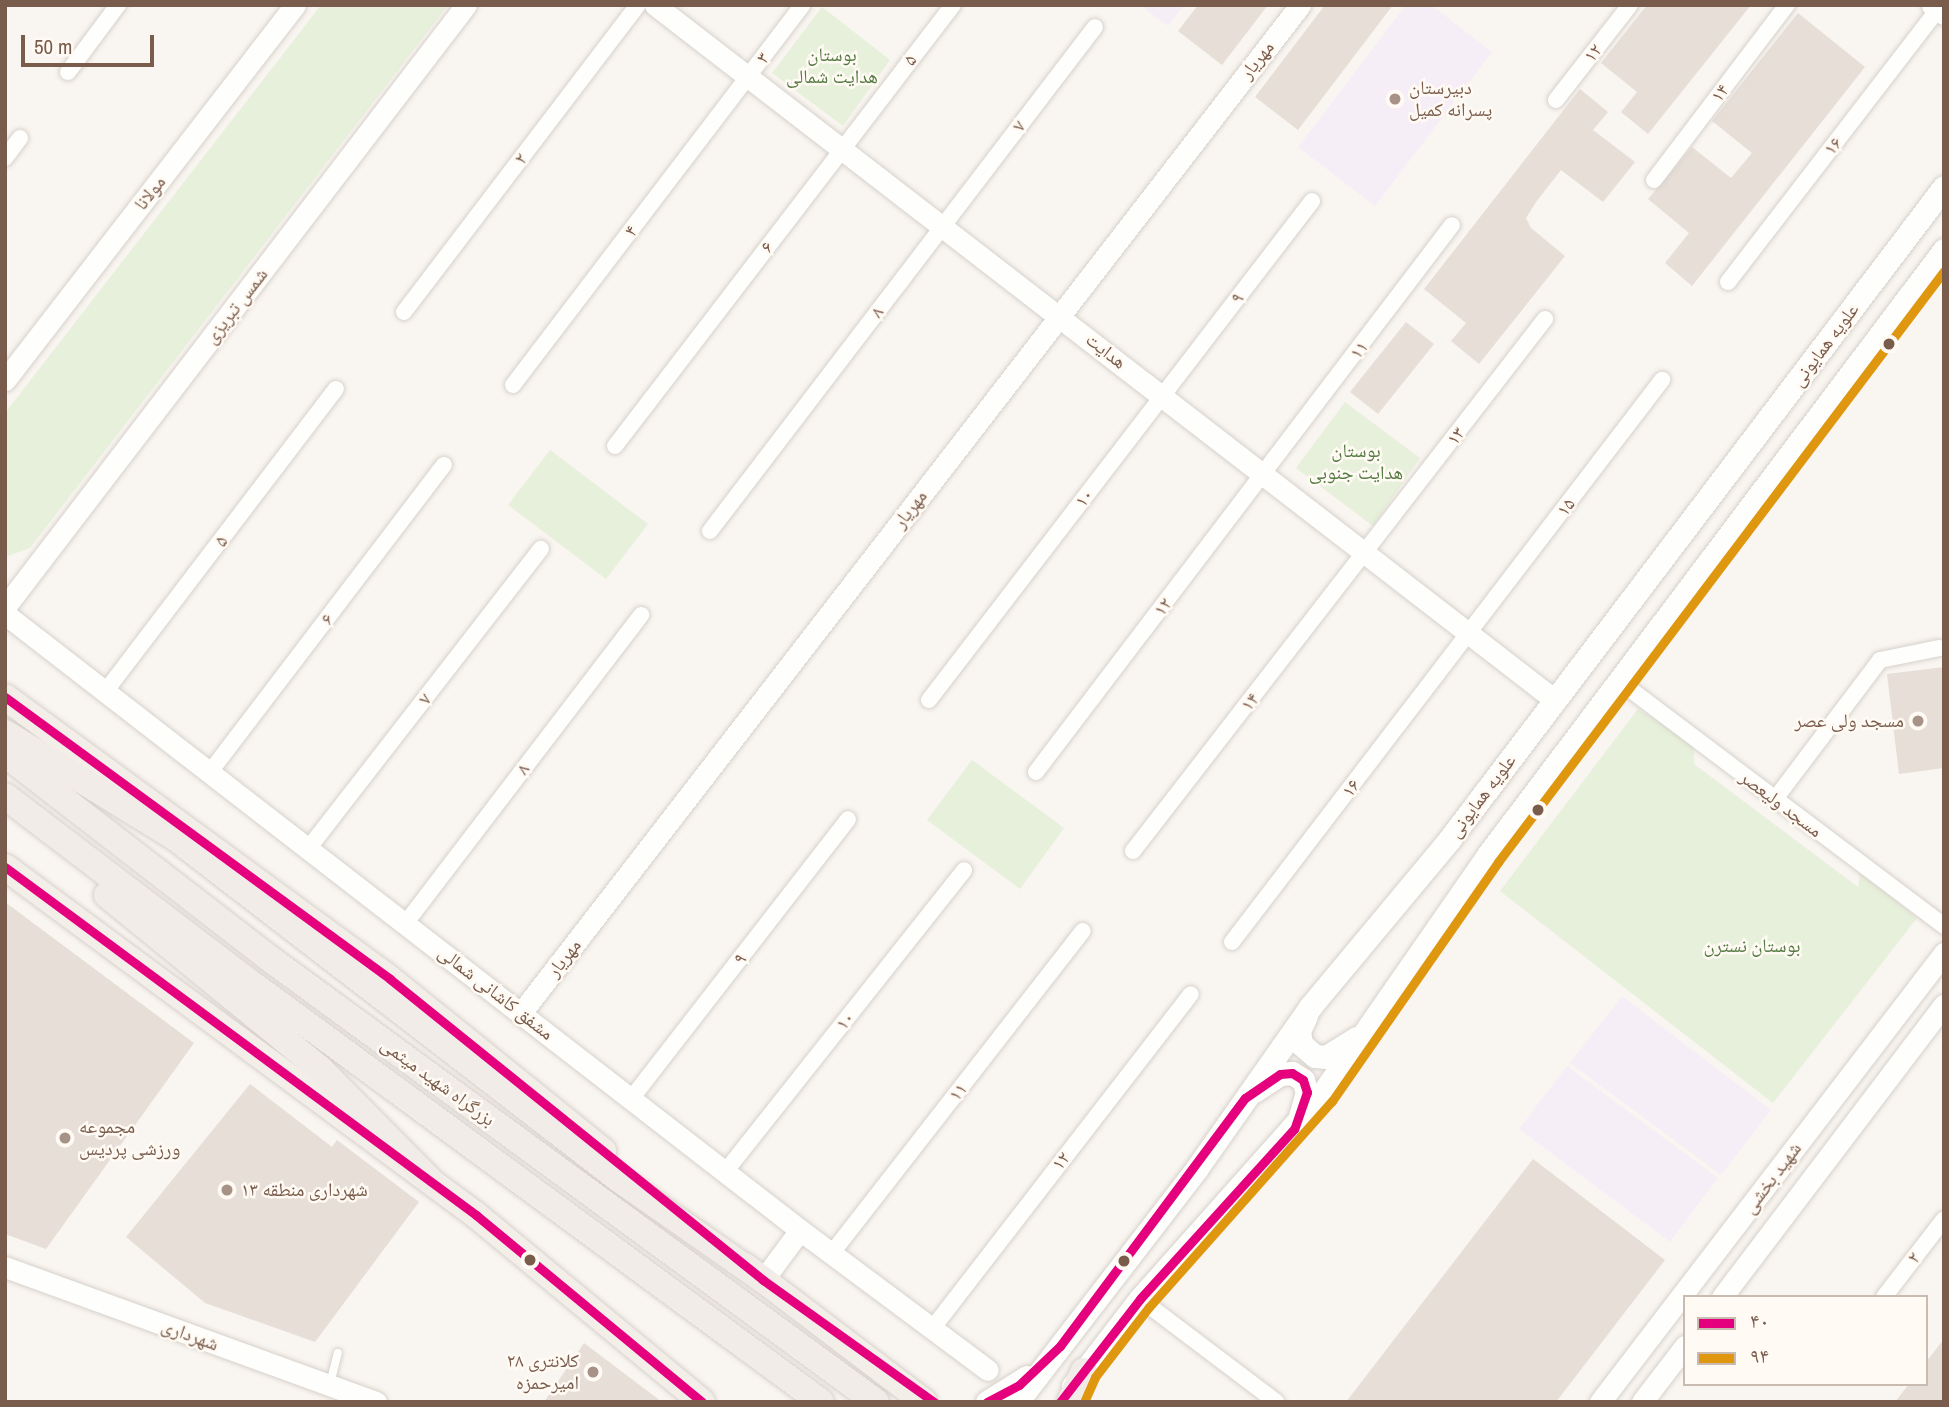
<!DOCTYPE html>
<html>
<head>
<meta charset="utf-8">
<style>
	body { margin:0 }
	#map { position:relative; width:1949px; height:1407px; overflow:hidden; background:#f9f5f0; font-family:"Archivo Narrow","Noto Naskh Arabic",sans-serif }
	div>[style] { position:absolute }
	.education>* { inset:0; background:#f6eef6 }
	.green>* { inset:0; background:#e7f0db }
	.building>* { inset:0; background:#e6ded7 }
	.roads { filter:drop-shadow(0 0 2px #d7d1cb) drop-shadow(0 0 2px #d7d1cb) }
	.service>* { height:8px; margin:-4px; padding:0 4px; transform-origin:4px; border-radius:4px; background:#fefefd }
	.minor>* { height:16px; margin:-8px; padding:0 8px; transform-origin:8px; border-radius:8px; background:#fefefd }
	.tertiary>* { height:21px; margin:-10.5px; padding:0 10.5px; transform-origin:10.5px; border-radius:10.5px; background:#fefefd }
	.secondary>* { height:23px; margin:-11.5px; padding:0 11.5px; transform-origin:11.5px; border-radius:11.5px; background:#fefefd }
	.primary>* { height:26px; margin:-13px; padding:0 13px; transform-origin:13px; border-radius:13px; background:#f3eee8 }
	.trunk>* { height:26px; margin:-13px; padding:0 13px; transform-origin:13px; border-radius:13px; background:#f2ece8 }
	.bus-1>* { height:9px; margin:-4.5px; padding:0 4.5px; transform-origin:4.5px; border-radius:4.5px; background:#e5007d }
	.bus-2>* { height:9px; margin:-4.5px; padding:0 4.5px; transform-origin:4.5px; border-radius:4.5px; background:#de970f }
	.dots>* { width:19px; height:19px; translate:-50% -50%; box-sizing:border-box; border:4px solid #fffaf3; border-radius:50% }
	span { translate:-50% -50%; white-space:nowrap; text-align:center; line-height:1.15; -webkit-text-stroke:5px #fffaf3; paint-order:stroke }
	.street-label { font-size:19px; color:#7a5c4d }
	.park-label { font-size:19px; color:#537a41 }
	.poi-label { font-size:19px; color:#7a5c4d }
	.left { translate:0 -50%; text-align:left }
	.right { translate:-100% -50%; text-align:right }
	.frame { position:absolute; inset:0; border:7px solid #7a5c4d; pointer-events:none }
	.legend { position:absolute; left:1683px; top:1295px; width:245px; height:91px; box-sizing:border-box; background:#fffaf3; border:2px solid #cabbb1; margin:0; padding:9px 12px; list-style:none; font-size:21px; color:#7a5c4d }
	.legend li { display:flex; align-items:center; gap:14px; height:35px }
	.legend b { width:35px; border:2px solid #cabbb1 }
	.scale { position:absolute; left:21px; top:35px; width:133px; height:32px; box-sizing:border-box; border:4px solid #7a5c4d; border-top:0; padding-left:9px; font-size:21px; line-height:24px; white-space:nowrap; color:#7a5c4d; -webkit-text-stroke:5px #fffaf3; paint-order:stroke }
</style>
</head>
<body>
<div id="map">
	<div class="education">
		<i style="clip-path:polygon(1140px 5px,1184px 5px,1168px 26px)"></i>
		<i style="clip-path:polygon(1406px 5px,1431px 5px,1492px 52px,1375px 206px,1298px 147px)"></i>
		<i style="clip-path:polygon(1622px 996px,1771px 1110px,1721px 1175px,1570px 1063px)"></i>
		<i style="clip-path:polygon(1567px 1066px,1718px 1178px,1670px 1242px,1519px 1129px)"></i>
	</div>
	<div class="green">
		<i style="clip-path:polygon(321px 5px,448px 5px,30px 548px,5px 557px,5px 413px)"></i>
		<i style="clip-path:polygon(822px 7px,890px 60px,843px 126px,772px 73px)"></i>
		<i style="clip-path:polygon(1345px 402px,1420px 458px,1373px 526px,1296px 468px)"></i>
		<i style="clip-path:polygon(550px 450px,648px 524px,606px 579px,508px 505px)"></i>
		<i style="clip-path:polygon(1638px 709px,1694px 745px,1694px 764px,1858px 887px,1860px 873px,1917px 918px,1773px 1103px,1500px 891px)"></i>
		<i style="clip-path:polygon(972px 760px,1064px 828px,1020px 889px,927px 820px)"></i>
	</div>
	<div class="building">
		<i style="clip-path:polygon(1198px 5px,1268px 5px,1222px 65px,1178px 31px)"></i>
		<i style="clip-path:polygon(1325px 5px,1393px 5px,1298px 130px,1255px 97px)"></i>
		<i style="clip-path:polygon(1647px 5px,1751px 5px,1648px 134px,1621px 112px,1637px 92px,1601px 63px)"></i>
		<i style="clip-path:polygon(1798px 13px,1865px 67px,1692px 286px,1665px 263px,1689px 233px,1648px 199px,1692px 147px,1731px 178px,1752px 153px,1712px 121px)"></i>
		<i style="clip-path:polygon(1580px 89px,1608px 112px,1593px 130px,1635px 162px,1603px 202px,1561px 170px,1536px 202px,1526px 218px,1531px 228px,1565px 256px,1479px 364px,1451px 341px,1466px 323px,1424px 289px)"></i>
		<i style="clip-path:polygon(1406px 322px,1434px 344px,1378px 414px,1350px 392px)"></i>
		<i style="clip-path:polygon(1944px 667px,1944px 768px,1899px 774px,1887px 674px)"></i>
		<i style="clip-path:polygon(5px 902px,194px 1043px,46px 1249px,5px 1234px)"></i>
		<i style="clip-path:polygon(250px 1084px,332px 1147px,337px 1140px,419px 1202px,315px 1342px,205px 1303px,126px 1237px)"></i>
		<i style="clip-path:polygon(1533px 1159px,1665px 1260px,1556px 1402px,1346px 1402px)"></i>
		<i style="clip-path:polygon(1944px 1339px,1944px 1402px,1895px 1402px,1909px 1384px,1926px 1384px,1926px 1362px)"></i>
		<i style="clip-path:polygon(584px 1343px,662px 1402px,544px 1402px)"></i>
	</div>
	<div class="roads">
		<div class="service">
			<i style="left:330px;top:1384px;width:32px;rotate:-76deg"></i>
		</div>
		<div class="minor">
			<i style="left:68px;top:72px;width:84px;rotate:-53.3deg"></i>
			<i style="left:1556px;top:100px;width:120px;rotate:-52.1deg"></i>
			<i style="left:5px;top:158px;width:25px;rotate:-53deg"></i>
			<i style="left:1654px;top:180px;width:220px;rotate:-52.8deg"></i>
			<i style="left:1728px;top:282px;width:349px;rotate:-52.4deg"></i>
			<i style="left:404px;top:312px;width:386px;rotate:-52.7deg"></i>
			<i style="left:513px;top:385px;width:477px;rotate:-52.7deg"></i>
			<i style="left:615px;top:446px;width:556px;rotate:-52.53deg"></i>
			<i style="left:710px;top:531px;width:634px;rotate:-52.62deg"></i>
			<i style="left:1619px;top:681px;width:407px;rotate:37deg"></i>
			<i style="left:105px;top:692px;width:381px;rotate:-52.7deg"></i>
			<i style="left:929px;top:700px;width:629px;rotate:-52.49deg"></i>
			<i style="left:210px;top:772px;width:386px;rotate:-52.7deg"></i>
			<i style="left:1036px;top:772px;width:687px;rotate:-52.75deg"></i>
			<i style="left:1775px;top:799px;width:174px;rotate:-52.9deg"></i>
			<i style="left:1880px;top:660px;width:60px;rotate:-11.5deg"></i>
			<i style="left:308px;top:849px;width:380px;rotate:-52.2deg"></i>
			<i style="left:1133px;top:851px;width:673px;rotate:-52.24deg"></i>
			<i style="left:405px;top:924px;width:389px;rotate:-52.6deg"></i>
			<i style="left:1232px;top:942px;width:708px;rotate:-52.58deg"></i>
			<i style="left:631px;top:1099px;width:354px;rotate:-52.2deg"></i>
			<i style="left:725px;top:1172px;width:385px;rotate:-51.6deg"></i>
			<i style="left:832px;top:1253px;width:408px;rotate:-52.1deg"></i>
			<i style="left:1884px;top:1297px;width:98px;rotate:-52.4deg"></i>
			<i style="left:1140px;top:1299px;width:171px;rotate:37.1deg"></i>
			<i style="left:932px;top:1329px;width:423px;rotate:-52.3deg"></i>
		</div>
		<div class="tertiary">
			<i style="left:655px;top:5px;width:1137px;rotate:37.68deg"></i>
			<i style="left:1932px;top:5px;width:15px;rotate:37deg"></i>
			<i style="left:5px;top:380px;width:474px;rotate:-52.3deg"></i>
			<i style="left:5px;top:607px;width:758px;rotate:-52.56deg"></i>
			<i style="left:5px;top:614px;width:1006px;rotate:37.77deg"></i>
			<i style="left:800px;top:1230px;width:234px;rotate:36.7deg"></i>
			<i style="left:521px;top:1013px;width:1274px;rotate:-52.3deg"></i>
			<i style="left:5px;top:1267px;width:395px;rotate:20deg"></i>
			<i style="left:763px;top:1280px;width:62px;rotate:-53.5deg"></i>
			<i style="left:1722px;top:1297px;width:367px;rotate:-52.8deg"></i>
			<i style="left:1600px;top:1402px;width:566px;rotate:-52.54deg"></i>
			<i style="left:1642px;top:1402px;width:71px;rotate:-52.5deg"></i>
		</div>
		<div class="secondary">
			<i style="left:1306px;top:1016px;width:17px;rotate:115deg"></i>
			<i style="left:1299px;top:1031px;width:13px;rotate:81deg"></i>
			<i style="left:1301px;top:1044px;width:18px;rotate:41deg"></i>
			<i style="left:1315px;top:1056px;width:11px;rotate:5deg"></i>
			<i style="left:1326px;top:1057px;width:36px;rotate:-32deg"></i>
			<i style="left:1254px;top:1091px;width:31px;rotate:-33deg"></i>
			<i style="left:1280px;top:1074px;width:12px;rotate:-5deg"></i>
			<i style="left:1292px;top:1073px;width:13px;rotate:32deg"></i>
			<i style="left:1303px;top:1080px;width:13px;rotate:72deg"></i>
			<i style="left:1307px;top:1092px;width:25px;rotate:106deg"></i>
			<i style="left:1073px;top:1386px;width:110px;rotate:-52.4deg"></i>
			<i style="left:1140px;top:1299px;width:274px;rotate:-48.4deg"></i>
			<i style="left:1322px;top:1094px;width:291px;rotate:-55.2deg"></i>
			<i style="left:1488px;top:855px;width:758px;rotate:-52.99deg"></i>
			<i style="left:987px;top:1402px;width:47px;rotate:-32deg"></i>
			<i style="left:1017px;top:1402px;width:295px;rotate:-52.4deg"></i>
			<i style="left:1197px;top:1168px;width:197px;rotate:-54.9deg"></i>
			<i style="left:1310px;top:1007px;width:217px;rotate:-50.2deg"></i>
			<i style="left:1449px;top:840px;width:819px;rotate:-52.84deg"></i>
		</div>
		<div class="primary">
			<i style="left:5px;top:697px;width:477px;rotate:36.2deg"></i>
			<i style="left:390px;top:979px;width:274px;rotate:38.9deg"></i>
			<i style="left:5px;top:867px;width:586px;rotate:36.46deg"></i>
			<i style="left:476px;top:1215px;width:293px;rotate:39.6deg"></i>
			<i style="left:745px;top:1266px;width:225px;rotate:37.2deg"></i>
		</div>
		<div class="trunk">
			<i style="left:5px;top:733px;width:202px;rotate:31.6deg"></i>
			<i style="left:177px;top:839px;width:558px;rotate:37.57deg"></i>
			<i style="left:619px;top:1179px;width:176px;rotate:35deg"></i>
			<i style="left:5px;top:754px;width:339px;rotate:37.7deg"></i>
			<i style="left:273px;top:961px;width:747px;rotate:36.18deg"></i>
			<i style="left:5px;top:796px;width:315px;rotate:37.3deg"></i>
			<i style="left:256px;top:987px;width:701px;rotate:36.3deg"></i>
			<i style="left:107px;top:895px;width:275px;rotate:39.2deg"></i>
			<i style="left:320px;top:1069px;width:156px;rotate:45.3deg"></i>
			<i style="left:1070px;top:1402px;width:34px;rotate:-66deg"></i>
		</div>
	</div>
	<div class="bus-1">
		<i style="left:5px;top:697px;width:477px;rotate:36.2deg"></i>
		<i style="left:390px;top:979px;width:479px;rotate:38.9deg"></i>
		<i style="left:763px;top:1280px;width:210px;rotate:35.5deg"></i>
		<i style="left:5px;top:867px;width:586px;rotate:36.46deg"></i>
		<i style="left:476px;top:1215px;width:293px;rotate:39.6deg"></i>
		<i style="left:987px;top:1402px;width:36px;rotate:-28deg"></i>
		<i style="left:1019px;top:1385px;width:57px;rotate:-43.6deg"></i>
		<i style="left:1060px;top:1346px;width:309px;rotate:-53.3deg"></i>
		<i style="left:1245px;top:1098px;width:42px;rotate:-34.4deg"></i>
		<i style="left:1280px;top:1074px;width:12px;rotate:-5deg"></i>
		<i style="left:1292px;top:1073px;width:13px;rotate:32deg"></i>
		<i style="left:1303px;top:1080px;width:13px;rotate:72deg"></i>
		<i style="left:1307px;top:1092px;width:39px;rotate:109deg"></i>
		<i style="left:1294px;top:1129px;width:229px;rotate:132.2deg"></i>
		<i style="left:1140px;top:1299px;width:130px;rotate:127.8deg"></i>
	</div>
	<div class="bus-2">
		<i style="left:1084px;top:1402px;width:27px;rotate:-66deg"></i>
		<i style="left:1095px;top:1377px;width:88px;rotate:-52.4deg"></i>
		<i style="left:1149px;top:1307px;width:276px;rotate:-48.4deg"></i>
		<i style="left:1332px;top:1101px;width:291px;rotate:-55.2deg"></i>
		<i style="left:1498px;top:862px;width:740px;rotate:-52.96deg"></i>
	</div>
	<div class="dots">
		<i style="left:1395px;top:99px;background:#a69286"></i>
		<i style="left:1889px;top:344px;background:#7a5c4d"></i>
		<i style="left:1918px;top:721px;background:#a69286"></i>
		<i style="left:1538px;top:810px;background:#7a5c4d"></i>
		<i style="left:65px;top:1138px;background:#a69286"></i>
		<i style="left:227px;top:1190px;background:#a69286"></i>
		<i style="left:530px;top:1260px;background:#7a5c4d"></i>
		<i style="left:1124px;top:1261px;background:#7a5c4d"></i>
		<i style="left:593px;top:1372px;background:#a69286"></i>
	</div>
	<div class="street-label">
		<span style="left:1593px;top:53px;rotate:-52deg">۱۲</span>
		<span style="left:763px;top:58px;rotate:-53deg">۳</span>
		<span style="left:910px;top:60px;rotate:-52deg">۵</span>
		<span style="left:1257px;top:60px;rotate:-52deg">مهریار</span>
		<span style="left:1720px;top:93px;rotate:-53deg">۱۴</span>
		<span style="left:1019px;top:126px;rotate:-53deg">۷</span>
		<span style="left:1833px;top:146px;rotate:-52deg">۱۶</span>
		<span style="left:521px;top:159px;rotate:-53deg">۲</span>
		<span style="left:150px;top:193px;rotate:-52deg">مولانا</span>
		<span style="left:631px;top:231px;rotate:-53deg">۴</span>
		<span style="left:767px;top:247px;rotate:-53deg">۶</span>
		<span style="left:1237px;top:298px;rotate:-53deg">۹</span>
		<span style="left:236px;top:306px;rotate:-52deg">شمس تبریزی</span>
		<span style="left:877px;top:312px;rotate:-53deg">۸</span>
		<span style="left:1825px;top:345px;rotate:-53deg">علویه همایونی</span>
		<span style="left:1359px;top:350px;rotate:-53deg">۱۱</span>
		<span style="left:1106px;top:351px;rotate:38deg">هدایت</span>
		<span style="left:1456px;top:436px;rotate:-53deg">۱۳</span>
		<span style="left:1084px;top:498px;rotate:-53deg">۱۰</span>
		<span style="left:1566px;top:507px;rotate:-53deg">۱۵</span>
		<span style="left:910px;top:509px;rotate:-52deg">مهریار</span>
		<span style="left:221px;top:541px;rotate:-53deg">۵</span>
		<span style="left:1163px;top:607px;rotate:-53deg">۱۲</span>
		<span style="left:327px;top:619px;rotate:-53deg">۶</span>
		<span style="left:425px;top:699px;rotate:-52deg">۷</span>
		<span style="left:1250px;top:702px;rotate:-52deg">۱۴</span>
		<span style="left:523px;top:769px;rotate:-53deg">۸</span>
		<span style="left:1351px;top:788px;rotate:-53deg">۱۶</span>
		<span style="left:1482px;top:796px;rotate:-53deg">علویه همایونی</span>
		<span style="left:1781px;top:804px;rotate:37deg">مسجد ولیعصر</span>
		<span style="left:564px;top:958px;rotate:-52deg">مهریار</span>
		<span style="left:740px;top:959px;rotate:-52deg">۹</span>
		<span style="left:496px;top:993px;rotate:38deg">مشفق کاشانی شمالی</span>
		<span style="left:845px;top:1021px;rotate:-52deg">۱۰</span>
		<span style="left:438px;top:1082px;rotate:36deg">بزرگراه شهید میثمی</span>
		<span style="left:958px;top:1092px;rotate:-52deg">۱۱</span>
		<span style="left:1061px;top:1161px;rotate:-52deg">۱۲</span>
		<span style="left:1772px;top:1178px;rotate:-53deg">شهید بخشی</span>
		<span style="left:1914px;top:1258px;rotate:-52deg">۲</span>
		<span style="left:190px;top:1335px;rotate:20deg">شهرداری</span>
	</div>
	<div class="park-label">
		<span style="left:832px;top:66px">بوستان<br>هدایت شمالی</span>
		<span style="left:1356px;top:462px">بوستان<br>هدایت جنوبی</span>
		<span style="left:1752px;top:946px">بوستان نسترن</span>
	</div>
	<div class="poi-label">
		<span class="left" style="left:1409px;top:99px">دبیرستان<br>پسرانه کمیل</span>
		<span class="right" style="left:1904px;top:721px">مسجد ولی عصر</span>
		<span class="left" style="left:79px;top:1138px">مجموعه<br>ورزشی پردیس</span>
		<span class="left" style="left:241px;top:1190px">شهرداری منطقه ۱۳</span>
		<span class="right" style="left:579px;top:1372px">کلانتری ۲۸<br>امیرحمزه</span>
	</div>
	<div class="frame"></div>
	<ul class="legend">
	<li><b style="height:9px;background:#e5007d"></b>۴۰</li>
	<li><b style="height:9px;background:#de970f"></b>۹۴</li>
	</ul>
	<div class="scale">50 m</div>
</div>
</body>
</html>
